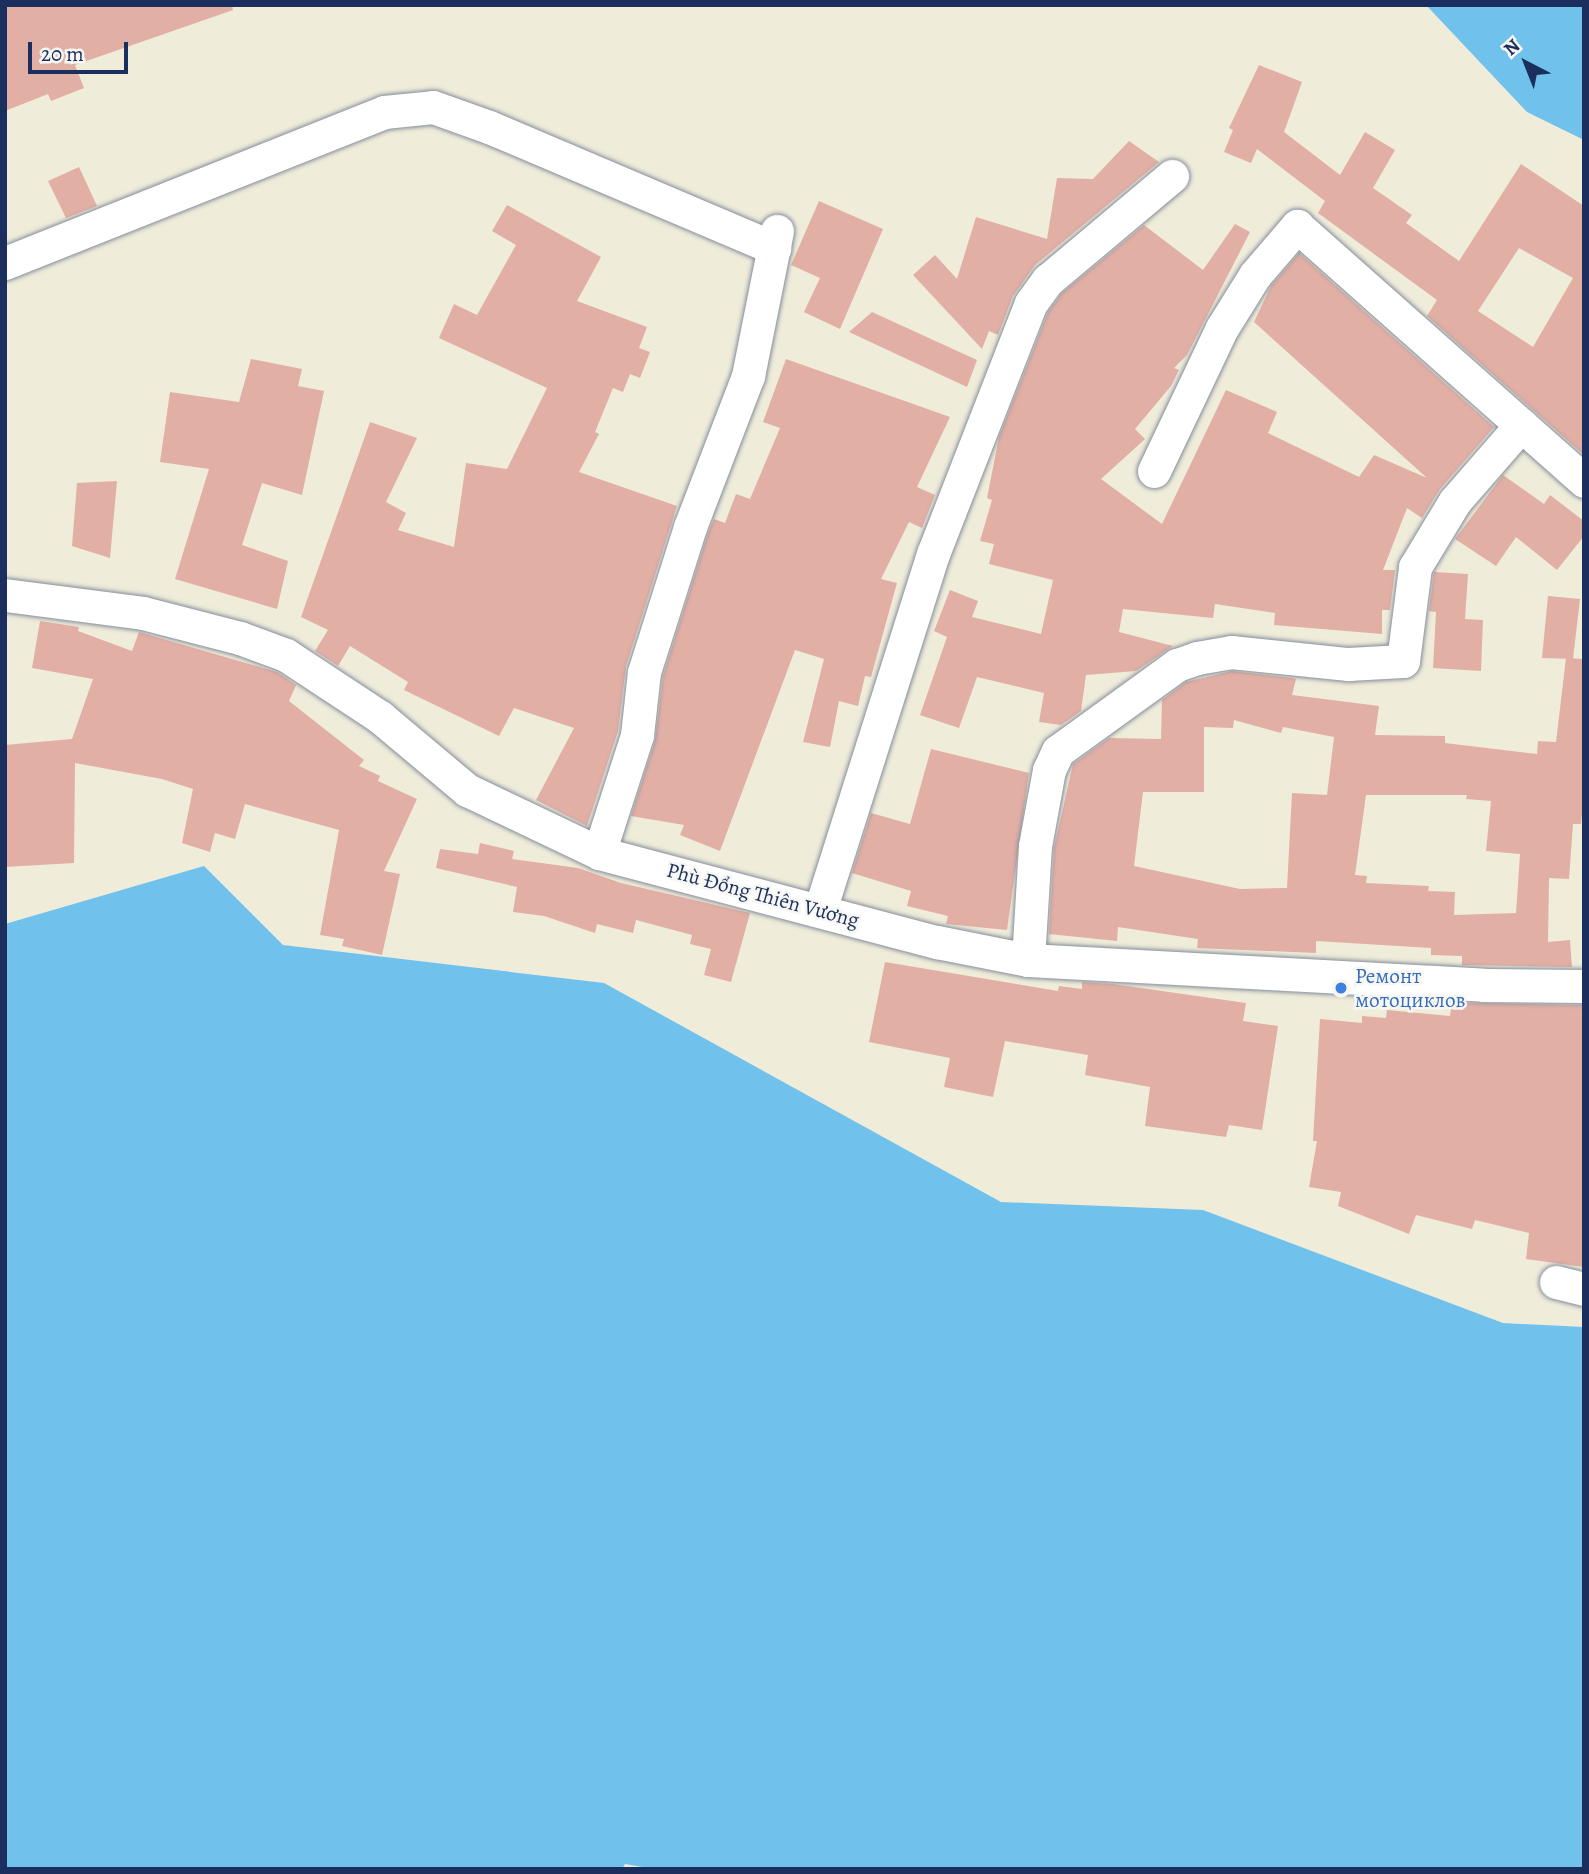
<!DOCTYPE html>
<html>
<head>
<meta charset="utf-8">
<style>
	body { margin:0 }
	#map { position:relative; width:1589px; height:1874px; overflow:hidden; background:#efecda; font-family:Alegreya,serif }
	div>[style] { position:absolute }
	.water>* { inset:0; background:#70c2ec }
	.building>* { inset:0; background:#e2afa5 }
	.roads { filter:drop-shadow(0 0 2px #858e9c) drop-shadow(0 0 2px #858e9c) }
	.minor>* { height:33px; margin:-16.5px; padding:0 16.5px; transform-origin:16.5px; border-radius:16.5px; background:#fff }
	.dots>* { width:19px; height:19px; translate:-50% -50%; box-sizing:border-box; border:4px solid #f6f6f2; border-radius:50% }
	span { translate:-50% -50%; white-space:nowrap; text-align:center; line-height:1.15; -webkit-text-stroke:5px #f6f6f2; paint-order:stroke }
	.street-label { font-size:21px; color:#1b2f5e }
	.shop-label { font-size:21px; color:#366cbe }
	.left { translate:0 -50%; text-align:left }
	.frame { position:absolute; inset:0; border:7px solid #1b2f5e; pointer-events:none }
	.north { position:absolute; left:1491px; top:28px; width:70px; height:70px; -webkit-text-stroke:5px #f6f6f2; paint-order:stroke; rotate:318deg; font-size:19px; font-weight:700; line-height:28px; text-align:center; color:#1b2f5e }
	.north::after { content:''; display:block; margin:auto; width:24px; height:32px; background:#1b2f5e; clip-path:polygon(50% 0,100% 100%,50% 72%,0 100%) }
	.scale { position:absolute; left:28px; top:42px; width:100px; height:32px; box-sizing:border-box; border:4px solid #1b2f5e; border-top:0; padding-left:9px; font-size:21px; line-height:24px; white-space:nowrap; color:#1b2f5e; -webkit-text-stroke:5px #f6f6f2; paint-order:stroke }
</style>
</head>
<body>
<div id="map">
	<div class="water">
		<i style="clip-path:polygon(1426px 5px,1584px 5px,1584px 140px,1527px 112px)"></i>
		<i style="clip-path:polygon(204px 866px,283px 945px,604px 983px,1001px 1202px,1203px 1210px,1503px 1323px,1584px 1327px,1584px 1869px,654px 1869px,625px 1864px,622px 1869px,5px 1869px,5px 924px)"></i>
	</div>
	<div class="building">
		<i style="clip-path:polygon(5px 5px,232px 5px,233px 10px,75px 65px,84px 88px,51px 101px,48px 94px,5px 111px)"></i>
		<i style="clip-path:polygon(evenodd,1259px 65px,1302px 82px,1284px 132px,1340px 175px,1365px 132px,1395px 150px,1373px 188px,1412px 215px,1406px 223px,1459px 261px,1521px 164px,1584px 206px,1584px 455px,1427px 316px,1437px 300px,1318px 213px,1325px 201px,1257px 149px,1251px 163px,1224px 152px,1233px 130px,1229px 128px,1259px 65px,1519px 248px,1573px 278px,1533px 347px,1478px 311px,1519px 248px)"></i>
		<i style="clip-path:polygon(1129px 141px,1159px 162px,1035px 265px,1013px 296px,998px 335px,989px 331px,982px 349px,913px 275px,935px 255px,957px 279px,976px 217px,1047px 239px,1057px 178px,1093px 179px)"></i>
		<i style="clip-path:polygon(79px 167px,97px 206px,66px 218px,48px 181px)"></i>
		<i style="clip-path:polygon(819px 201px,883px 229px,840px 329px,804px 312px,820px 278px,791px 265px)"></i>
		<i style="clip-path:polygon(507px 205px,601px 257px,577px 301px,647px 327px,639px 348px,650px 352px,640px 378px,630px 374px,623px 392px,613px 388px,595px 432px,599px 434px,579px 472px,677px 506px,626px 666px,618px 731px,587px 826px,536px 800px,574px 728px,514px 708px,499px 736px,404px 690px,408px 682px,350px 646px,338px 666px,315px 651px,328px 630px,301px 617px,370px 422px,417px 438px,386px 502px,406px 513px,398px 530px,454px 547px,466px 463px,507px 469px,547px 388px,439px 338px,454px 304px,477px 315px,516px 245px,492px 231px)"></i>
		<i style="clip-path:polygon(1235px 224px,1250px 232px,1187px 355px,1174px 368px,1179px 370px,1171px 386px,1135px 429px,1145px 439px,1101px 479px,1162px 524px,1226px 390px,1277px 412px,1268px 433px,1359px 477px,1374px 455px,1427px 478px,1254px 322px,1271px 286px,1299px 253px,1494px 427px,1440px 489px,1422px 518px,1407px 508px,1383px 570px,1395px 570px,1390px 610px,1382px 610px,1382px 634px,1274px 625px,1275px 613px,1215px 604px,1213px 618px,1123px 609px,1119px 632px,1173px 646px,1136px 671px,1086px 675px,1081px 711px,1061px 725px,1039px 722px,1044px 693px,977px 677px,959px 728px,920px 715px,947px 637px,934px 631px,950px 590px,978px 601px,972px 617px,1041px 634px,1053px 580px,989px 564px,994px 544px,980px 541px,992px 500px,987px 498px,999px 437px,1048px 312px,1062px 293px,1144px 225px,1203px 270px)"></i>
		<i style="clip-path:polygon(872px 312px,977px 360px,967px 387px,849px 332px)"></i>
		<i style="clip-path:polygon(251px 359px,302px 369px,298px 386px,324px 391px,302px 495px,262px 483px,242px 545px,288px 561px,277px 609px,175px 579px,209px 469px,160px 462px,170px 392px,239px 402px)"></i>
		<i style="clip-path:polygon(786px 359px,950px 417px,917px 487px,935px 495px,922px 528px,909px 522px,881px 579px,897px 583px,871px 677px,865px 676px,858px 706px,839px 701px,830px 747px,803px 742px,824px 659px,795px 650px,720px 851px,680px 835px,684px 825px,631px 816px,655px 741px,663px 676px,708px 533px,714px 519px,725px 523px,736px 494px,750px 499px,780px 428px,763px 422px)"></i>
		<i style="clip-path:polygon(1503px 475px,1544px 504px,1550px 495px,1584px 521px,1584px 536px,1557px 570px,1516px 537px,1496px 566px,1455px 539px)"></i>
		<i style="clip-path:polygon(117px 481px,110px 558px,72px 546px,77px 483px)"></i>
		<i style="clip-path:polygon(1434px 572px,1468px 574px,1465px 619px,1483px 620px,1481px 671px,1433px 668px,1436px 612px,1429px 611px)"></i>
		<i style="clip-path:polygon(1548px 596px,1580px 599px,1573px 659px,1542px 658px)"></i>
		<i style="clip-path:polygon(40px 621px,79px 627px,78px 631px,132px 651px,139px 632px,277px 672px,296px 685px,289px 701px,364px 760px,359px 766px,380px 776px,378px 781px,417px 799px,384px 871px,400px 874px,382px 955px,342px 946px,344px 939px,320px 935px,339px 830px,245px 804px,235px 839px,215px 833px,210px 852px,182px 843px,193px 789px,162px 779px,75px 763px,74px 863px,5px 867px,5px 745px,72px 739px,93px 679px,32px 668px)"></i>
		<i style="clip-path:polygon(evenodd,1566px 658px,1584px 659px,1584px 792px,1581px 824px,1573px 824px,1569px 879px,1549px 878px,1548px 942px,1570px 940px,1572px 967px,1462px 965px,1462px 956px,1431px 955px,1431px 948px,1316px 941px,1316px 953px,1197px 948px,1198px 939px,1118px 927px,1117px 941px,1049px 934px,1054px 848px,1073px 764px,1109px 738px,1161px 739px,1162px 700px,1186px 682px,1232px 671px,1292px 678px,1296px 679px,1292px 695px,1379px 706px,1375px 735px,1445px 736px,1445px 743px,1537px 754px,1538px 741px,1556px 742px,1566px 658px,1234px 720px,1281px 733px,1283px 727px,1334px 737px,1327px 795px,1292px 793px,1287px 888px,1240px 889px,1134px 866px,1143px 792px,1204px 792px,1204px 727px,1233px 728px,1234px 720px,1566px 658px,1366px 795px,1467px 795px,1466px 799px,1491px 801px,1486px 851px,1520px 854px,1516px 913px,1454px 915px,1455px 892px,1428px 891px,1429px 886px,1366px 883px,1367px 876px,1355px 875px,1366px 795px)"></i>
		<i style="clip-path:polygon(931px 749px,1029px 773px,1007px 930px,946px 924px,948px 916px,907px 906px,911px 891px,852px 873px,871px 813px,910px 824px)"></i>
		<i style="clip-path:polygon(480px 843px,514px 851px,512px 859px,578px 868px,621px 883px,750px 913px,731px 982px,704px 975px,711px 949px,690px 944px,692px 935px,636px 920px,633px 933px,597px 924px,595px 933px,544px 916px,513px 912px,517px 887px,436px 868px,440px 849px,478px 854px)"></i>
		<i style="clip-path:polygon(885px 962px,1058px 991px,1059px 986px,1082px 989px,1082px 982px,1113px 984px,1246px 1003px,1243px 1021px,1278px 1026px,1262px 1130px,1229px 1125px,1226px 1137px,1145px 1126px,1150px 1087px,1085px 1075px,1088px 1055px,1005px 1041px,993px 1097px,944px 1087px,950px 1058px,869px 1042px)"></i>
		<i style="clip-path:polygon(1463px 1003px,1584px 1005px,1584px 1267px,1526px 1259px,1529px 1233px,1475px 1220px,1472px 1229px,1416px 1215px,1409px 1234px,1338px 1206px,1341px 1192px,1309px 1187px,1317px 1141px,1313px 1141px,1320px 1019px,1362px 1023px,1362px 1016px,1386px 1018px,1387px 1010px,1450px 1016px,1451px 1009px,1463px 1010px)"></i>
	</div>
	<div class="roads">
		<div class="minor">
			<i style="left:5px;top:263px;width:408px;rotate:-21.7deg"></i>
			<i style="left:384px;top:112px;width:49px;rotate:-5.8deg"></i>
			<i style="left:433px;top:107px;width:59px;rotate:19.7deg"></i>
			<i style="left:489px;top:127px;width:310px;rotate:23deg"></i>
			<i style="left:1154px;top:471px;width:158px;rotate:-64.6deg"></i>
			<i style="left:1222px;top:328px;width:62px;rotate:-58.1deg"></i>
			<i style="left:1255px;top:275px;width:65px;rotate:-49.4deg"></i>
			<i style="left:1297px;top:226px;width:384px;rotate:41.6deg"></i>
			<i style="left:5px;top:595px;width:139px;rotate:7.4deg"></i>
			<i style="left:143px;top:613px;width:100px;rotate:14.5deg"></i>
			<i style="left:240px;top:638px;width:49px;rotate:20.3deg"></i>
			<i style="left:286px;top:655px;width:113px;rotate:33.4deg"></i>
			<i style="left:380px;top:717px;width:114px;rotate:40deg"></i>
			<i style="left:467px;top:790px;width:146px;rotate:25.5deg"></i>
			<i style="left:599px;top:853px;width:350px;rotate:14.8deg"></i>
			<i style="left:937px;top:942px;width:93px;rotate:11.2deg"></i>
			<i style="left:1028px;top:960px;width:457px;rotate:3.1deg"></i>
			<i style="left:1484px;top:985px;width:100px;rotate:0.6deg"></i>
			<i style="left:599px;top:853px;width:124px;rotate:-72.1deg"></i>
			<i style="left:637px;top:735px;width:63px;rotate:-83.7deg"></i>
			<i style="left:644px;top:672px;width:152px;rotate:-72.4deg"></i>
			<i style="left:690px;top:527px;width:162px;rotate:-69deg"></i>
			<i style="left:748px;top:376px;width:148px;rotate:-78.7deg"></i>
			<i style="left:820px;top:910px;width:374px;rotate:-72.4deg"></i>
			<i style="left:933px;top:554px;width:269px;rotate:-68.7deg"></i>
			<i style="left:1031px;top:303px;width:29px;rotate:-54deg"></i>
			<i style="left:1048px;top:280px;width:162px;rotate:-40deg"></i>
			<i style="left:1028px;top:960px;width:114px;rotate:-86.5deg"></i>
			<i style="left:1035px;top:846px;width:77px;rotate:-79.6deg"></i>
			<i style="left:1049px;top:770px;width:21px;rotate:-65deg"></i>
			<i style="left:1058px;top:751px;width:147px;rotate:-35.9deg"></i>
			<i style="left:1177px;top:665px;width:21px;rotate:-19deg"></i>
			<i style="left:1197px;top:658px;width:35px;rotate:-10deg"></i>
			<i style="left:1231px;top:652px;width:118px;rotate:5.9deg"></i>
			<i style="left:1348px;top:664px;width:55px;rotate:-3.1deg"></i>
			<i style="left:1403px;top:661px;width:95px;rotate:-82.7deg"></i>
			<i style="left:1415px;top:567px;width:77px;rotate:-58.8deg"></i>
			<i style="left:1455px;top:501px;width:101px;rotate:-49deg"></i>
			<i style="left:1556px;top:1282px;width:29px;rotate:14deg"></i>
		</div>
	</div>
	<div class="dots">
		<i style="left:1341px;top:988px;background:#3f7fe0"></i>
	</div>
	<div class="street-label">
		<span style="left:763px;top:895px;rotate:15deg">Phù Đổng Thiên Vương</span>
	</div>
	<div class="shop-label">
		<span class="left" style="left:1355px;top:988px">Ремонт<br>мотоциклов</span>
	</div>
	<div class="frame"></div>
	<div class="north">N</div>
	<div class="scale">20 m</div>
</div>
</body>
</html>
